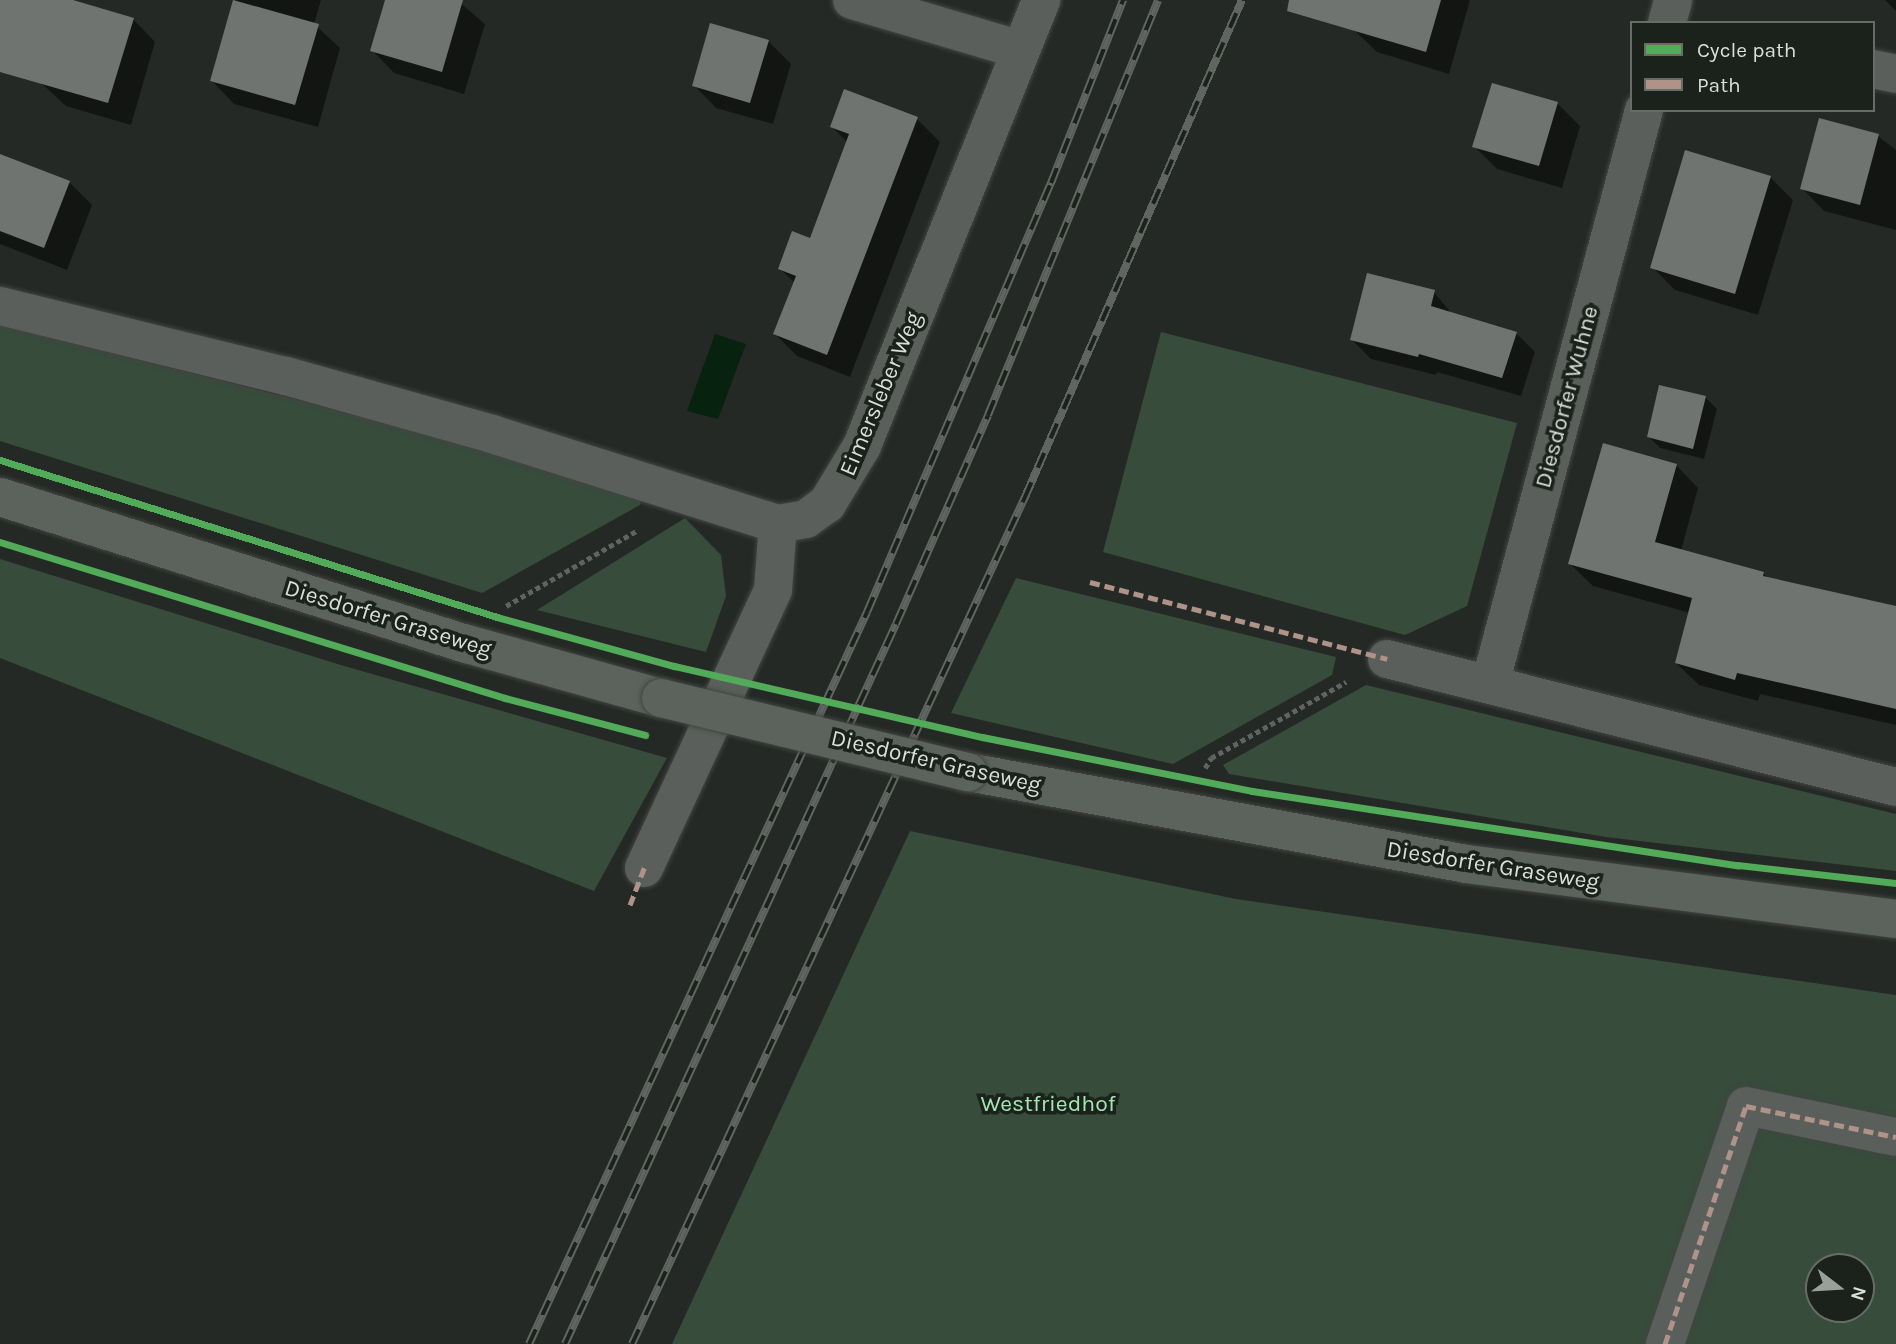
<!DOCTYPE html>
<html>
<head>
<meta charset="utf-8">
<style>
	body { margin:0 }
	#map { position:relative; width:1896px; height:1344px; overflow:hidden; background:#252925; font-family:Karla,sans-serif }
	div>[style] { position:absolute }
	.green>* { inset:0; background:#374c3b }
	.water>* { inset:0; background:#07220e }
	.shadow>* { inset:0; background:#0007 }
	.building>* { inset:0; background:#707470 }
	.path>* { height:4.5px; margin-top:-2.25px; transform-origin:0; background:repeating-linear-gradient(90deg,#606460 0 5px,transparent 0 8.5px) }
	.roads { filter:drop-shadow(0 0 2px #434543) drop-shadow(0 0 2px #434543) }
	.street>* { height:38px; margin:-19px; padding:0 19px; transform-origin:19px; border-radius:19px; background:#5b5f5b }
	.secondary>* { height:38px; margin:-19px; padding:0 19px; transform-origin:19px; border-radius:19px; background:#5c625c }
	.rail>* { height:8px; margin-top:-4px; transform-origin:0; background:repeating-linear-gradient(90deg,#1a221b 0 16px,#616561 0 32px); box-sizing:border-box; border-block:2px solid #616561 }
	.bridges { filter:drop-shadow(0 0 2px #434543) drop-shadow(0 0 2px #434543) }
	.secondary-bridge>* { height:38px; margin:-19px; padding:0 19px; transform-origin:19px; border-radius:19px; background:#5c625c }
	.quiet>* { height:5px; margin-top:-2.5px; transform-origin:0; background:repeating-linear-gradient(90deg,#af9288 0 10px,transparent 0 15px) }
	.cycleway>* { height:7px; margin:-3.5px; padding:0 3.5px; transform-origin:3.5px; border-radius:3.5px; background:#51ab58 }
	span { translate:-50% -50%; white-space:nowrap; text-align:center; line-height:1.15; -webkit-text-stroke:7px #1a221b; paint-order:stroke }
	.street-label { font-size:23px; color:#d9deda }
	.park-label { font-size:23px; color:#a3e4b0 }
	.legend { position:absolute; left:1630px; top:21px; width:245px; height:91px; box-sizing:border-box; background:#1a221b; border:2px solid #666d67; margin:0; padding:9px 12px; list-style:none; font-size:21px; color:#d9deda }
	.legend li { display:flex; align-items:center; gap:14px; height:35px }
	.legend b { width:35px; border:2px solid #666d67 }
	.north { position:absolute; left:1805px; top:1253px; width:70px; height:70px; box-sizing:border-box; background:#1a221b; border:2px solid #666d67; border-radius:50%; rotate:107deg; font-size:19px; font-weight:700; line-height:28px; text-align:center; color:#d9deda }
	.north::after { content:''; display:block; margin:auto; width:24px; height:32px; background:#9a9f9b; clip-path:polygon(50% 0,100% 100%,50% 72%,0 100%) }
</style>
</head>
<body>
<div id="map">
	<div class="green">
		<i style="clip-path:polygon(0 325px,298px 400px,644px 493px,640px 505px,482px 593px,0 441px)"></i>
		<i style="clip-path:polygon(1161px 332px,1517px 423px,1467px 606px,1405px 635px,1103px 552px)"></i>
		<i style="clip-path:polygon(685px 518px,721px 555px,726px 596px,706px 652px,537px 610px)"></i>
		<i style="clip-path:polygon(0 559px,344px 666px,667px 758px,594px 891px,0 658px)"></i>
		<i style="clip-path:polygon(1016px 578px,1336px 657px,1332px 675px,1173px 764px,951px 713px)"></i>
		<i style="clip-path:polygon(1366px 685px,1896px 814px,1896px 871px,1606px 837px,1229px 774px,1223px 765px)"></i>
		<i style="clip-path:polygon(evenodd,910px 831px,1236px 899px,1896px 995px,1896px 1344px,672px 1344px,910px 831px,1819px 1267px,1861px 1267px,1861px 1309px,1819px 1309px,1819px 1267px)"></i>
	</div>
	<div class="water">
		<i style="clip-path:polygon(715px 334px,746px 344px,718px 419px,687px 411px)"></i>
	</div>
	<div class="shadow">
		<i style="clip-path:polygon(0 0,66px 0,133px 19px,155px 42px,131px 125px,66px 106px,0 45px)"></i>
		<i style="clip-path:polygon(236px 0,321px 0,314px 24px,340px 48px,318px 127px,234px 104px,212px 81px)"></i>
		<i style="clip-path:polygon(387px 0,457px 0,485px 24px,464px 94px,394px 73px,372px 50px)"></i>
		<i style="clip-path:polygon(1363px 0,1470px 0,1449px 74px,1377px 52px,1354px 30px)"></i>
		<i style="clip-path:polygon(1885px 0,1896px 0,1896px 11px)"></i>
		<i style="clip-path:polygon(768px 41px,791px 64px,773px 124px,716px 108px,694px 85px)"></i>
		<i style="clip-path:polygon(845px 91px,917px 119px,940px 142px,850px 377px,797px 356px,775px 334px,795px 283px,780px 269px,811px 240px,848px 143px,832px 127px)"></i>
		<i style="clip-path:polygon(1557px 103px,1580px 126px,1562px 188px,1497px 169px,1474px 146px)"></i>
		<i style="clip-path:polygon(1878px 136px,1896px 150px,1896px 230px,1824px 211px,1802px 188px)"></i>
		<i style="clip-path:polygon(0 156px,69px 182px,92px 205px,67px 270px,0 244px)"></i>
		<i style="clip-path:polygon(1770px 177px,1793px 200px,1758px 315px,1675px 290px,1652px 267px)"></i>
		<i style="clip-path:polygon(1434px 292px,1452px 314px,1516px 333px,1535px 352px,1521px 396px,1437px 372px,1436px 375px,1371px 359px,1352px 340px)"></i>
		<i style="clip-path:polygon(1661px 387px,1706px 398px,1717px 409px,1704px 459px,1660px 448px,1649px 437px)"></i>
		<i style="clip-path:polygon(1676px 465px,1698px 488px,1681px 551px,1763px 573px,1769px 579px,1896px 608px,1896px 725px,1760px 694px,1758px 701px,1699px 685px,1676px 663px,1690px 613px,1593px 586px,1570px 564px)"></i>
	</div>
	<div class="building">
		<i style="clip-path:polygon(0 0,73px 0,134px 18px,108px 103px,0 72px)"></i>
		<i style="clip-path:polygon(233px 0,319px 24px,295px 105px,210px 81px)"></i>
		<i style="clip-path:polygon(385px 0,463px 0,442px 72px,370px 51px)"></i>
		<i style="clip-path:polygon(1289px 0,1441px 0,1426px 52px,1287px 11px)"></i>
		<i style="clip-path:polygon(710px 23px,769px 40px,750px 103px,692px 86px)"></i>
		<i style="clip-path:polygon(1492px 83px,1558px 102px,1539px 166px,1472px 147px)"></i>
		<i style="clip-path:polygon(844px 89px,918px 117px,827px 355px,773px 334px,796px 276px,778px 269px,792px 231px,810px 238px,849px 134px,830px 127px)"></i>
		<i style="clip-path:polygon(1819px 118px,1879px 134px,1860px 205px,1800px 189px)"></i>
		<i style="clip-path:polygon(1685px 150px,1771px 176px,1735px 294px,1650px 268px)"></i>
		<i style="clip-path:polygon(0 154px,70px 181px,44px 248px,0 231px)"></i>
		<i style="clip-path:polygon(1367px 273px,1435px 290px,1431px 306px,1517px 332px,1502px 378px,1419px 354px,1418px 357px,1350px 340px)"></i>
		<i style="clip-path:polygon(1659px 385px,1706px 396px,1693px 449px,1647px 437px)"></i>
		<i style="clip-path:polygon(1603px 443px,1677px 464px,1655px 542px,1764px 572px,1763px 576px,1896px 606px,1896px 709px,1737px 673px,1735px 680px,1675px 663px,1692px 598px,1568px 564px)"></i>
	</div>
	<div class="path">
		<i style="left:506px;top:606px;width:152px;rotate:-29.9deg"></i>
		<i style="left:1205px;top:768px;width:12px;rotate:-59deg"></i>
		<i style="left:1211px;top:758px;width:155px;rotate:-29.4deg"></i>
	</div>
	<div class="roads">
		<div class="street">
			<i style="left:852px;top:0;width:176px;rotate:16.5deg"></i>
			<i style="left:1667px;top:23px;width:24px;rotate:-75deg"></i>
			<i style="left:1873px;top:69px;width:24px;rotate:12deg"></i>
			<i style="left:0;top:306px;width:294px;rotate:13.8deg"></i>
			<i style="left:286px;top:376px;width:214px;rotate:15.7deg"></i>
			<i style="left:492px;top:434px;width:300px;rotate:17.5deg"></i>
			<i style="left:1387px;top:659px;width:525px;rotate:14.12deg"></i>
			<i style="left:1490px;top:684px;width:594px;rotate:-74.98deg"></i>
			<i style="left:644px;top:868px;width:306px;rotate:-65.1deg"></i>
			<i style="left:773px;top:590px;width:66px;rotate:-85.7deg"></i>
			<i style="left:778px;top:524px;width:28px;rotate:-10deg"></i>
			<i style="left:806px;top:519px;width:26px;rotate:-36deg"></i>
			<i style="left:827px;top:504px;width:68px;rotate:-58.9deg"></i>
			<i style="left:862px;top:446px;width:481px;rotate:-68.1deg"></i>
			<i style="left:1665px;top:1344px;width:251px;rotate:-71.2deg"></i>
			<i style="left:1746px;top:1106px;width:153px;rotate:11.7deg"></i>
		</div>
		<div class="secondary">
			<i style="left:0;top:497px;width:490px;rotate:17.5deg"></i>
			<i style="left:467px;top:644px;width:201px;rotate:15.6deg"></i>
			<i style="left:968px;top:772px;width:507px;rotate:10.45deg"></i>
			<i style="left:1467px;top:864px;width:433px;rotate:7.3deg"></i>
		</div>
	</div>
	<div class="rail">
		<i style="left:529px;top:1344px;width:806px;rotate:-65.21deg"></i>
		<i style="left:867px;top:612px;width:467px;rotate:-66.8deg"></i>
		<i style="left:1051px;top:183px;width:197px;rotate:-68.5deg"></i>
		<i style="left:565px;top:1344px;width:792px;rotate:-65.31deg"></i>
		<i style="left:896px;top:624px;width:228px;rotate:-66.2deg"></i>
		<i style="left:988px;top:415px;width:448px;rotate:-67.7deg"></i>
		<i style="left:632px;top:1344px;width:934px;rotate:-65.11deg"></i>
		<i style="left:1025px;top:497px;width:542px;rotate:-66.41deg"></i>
	</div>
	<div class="bridges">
		<div class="secondary-bridge">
			<i style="left:661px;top:698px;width:316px;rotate:13.6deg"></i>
		</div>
	</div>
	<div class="quiet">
		<i style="left:1090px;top:582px;width:307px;rotate:14.5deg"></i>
		<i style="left:630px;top:905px;width:40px;rotate:-69deg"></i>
		<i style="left:1665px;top:1344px;width:251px;rotate:-71.2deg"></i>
		<i style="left:1746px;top:1106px;width:153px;rotate:11.7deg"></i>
	</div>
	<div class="cycleway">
		<i style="left:0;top:460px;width:521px;rotate:17.53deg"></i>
		<i style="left:497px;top:617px;width:184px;rotate:15.5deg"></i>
		<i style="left:674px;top:666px;width:316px;rotate:13deg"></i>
		<i style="left:982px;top:737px;width:275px;rotate:11.3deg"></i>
		<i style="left:1252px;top:791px;width:492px;rotate:8.7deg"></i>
		<i style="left:1738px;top:865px;width:159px;rotate:6.5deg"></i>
		<i style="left:0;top:542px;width:529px;rotate:17.17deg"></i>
		<i style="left:505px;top:698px;width:145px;rotate:14.8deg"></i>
	</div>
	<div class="street-label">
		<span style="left:881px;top:394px;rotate:-67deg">Eimersleber Weg</span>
		<span style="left:1567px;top:397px;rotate:-75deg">Diesdorfer Wuhne</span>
		<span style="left:388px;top:619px;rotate:17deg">Diesdorfer Graseweg</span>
		<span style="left:936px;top:762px;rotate:13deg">Diesdorfer Graseweg</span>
		<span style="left:1493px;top:866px;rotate:9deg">Diesdorfer Graseweg</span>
	</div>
	<div class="park-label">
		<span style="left:1048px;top:1104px">Westfriedhof</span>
	</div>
	<ul class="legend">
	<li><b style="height:9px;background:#51ab58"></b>Cycle path</li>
	<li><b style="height:9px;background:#af9288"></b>Path</li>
	</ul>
	<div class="north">N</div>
</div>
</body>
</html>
